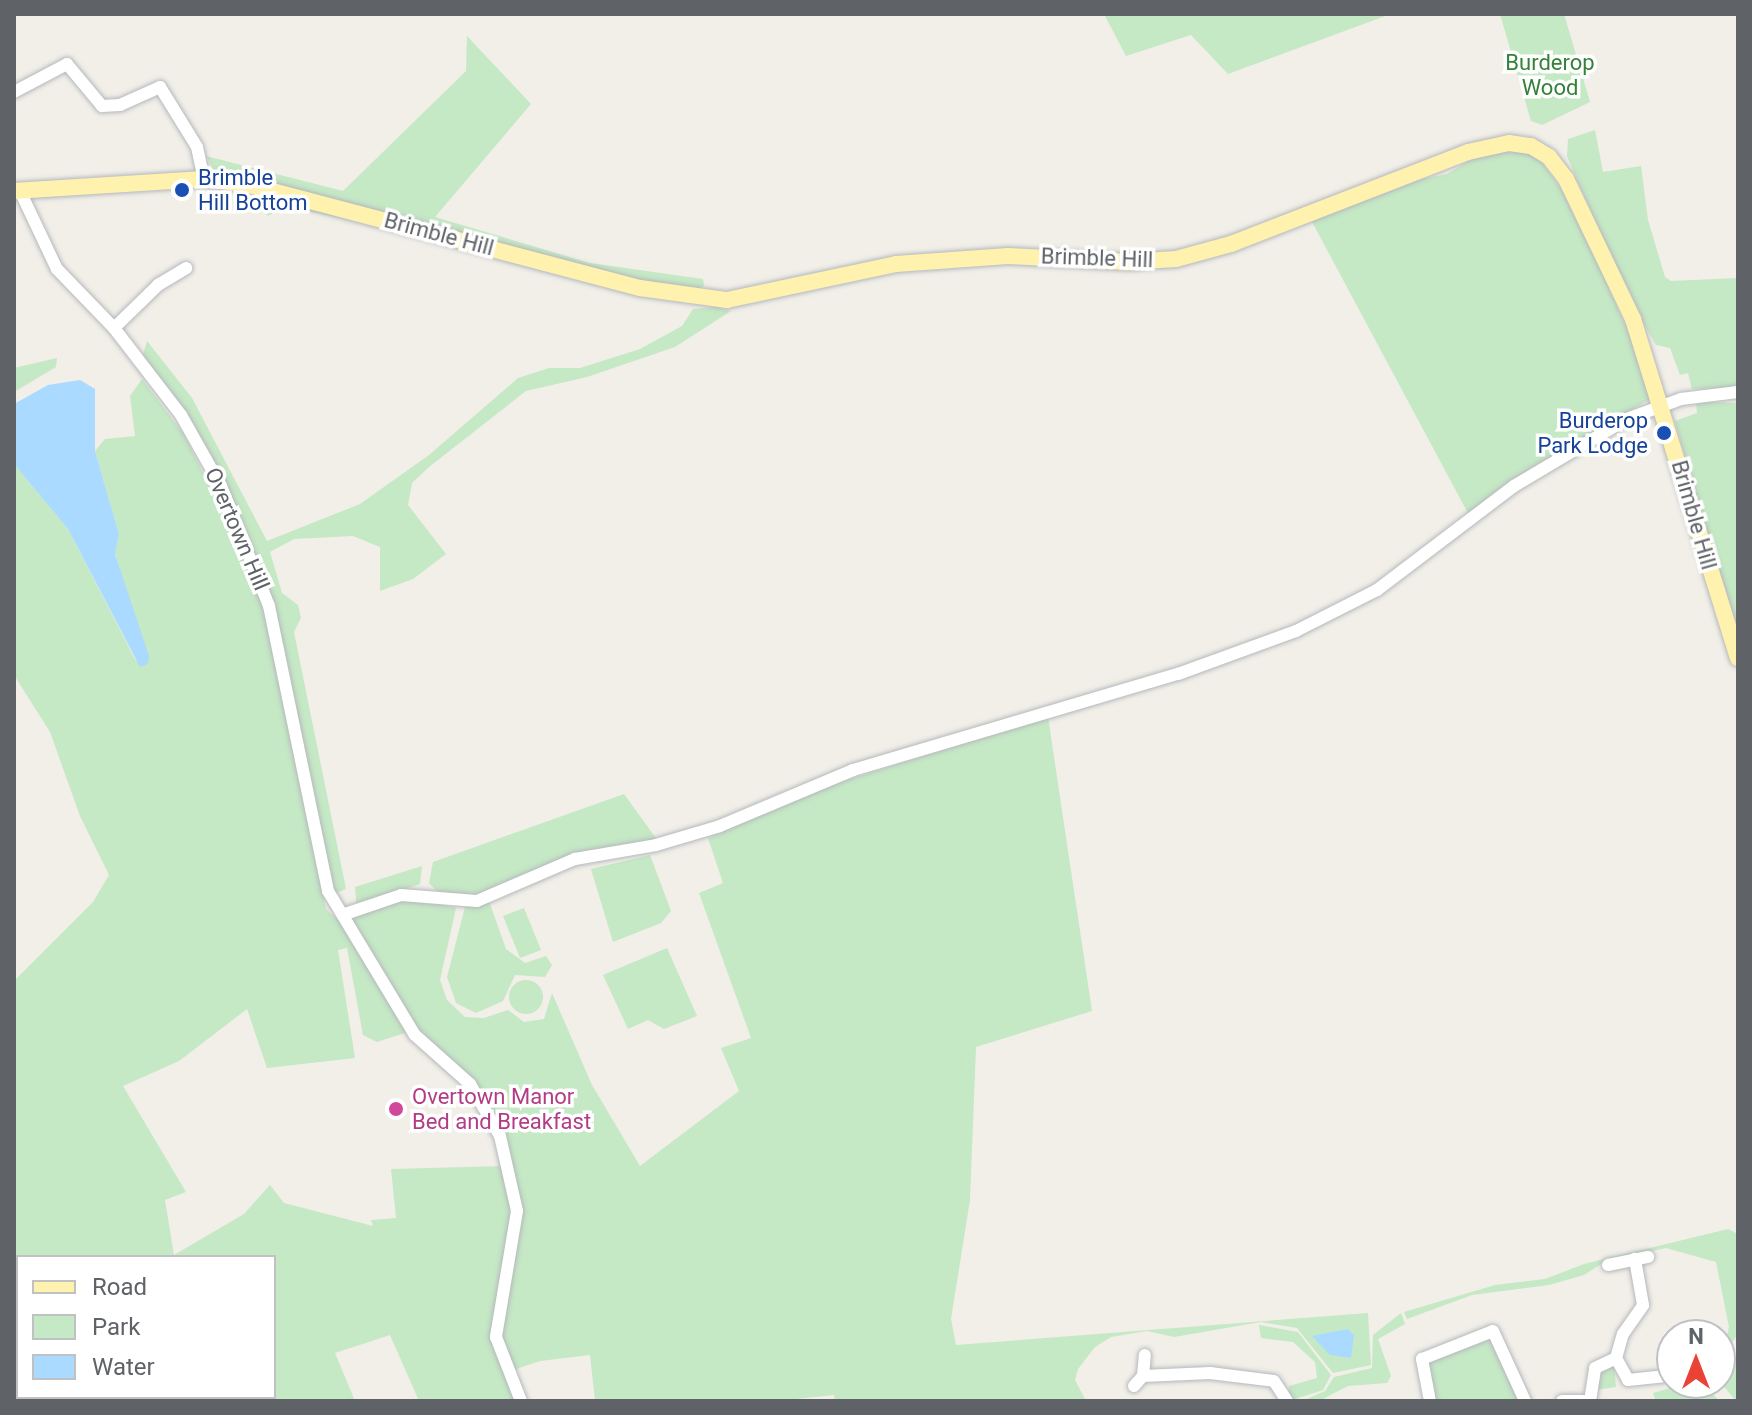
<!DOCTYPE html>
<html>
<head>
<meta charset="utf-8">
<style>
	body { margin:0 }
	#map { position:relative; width:1752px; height:1415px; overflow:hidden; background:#f1efe8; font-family:Roboto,sans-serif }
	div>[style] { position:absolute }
	.green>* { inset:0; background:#c5e8c5 }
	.round { border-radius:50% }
	.water>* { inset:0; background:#aadaff }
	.roads { filter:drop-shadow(0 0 2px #b5b8bc) drop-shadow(0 0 2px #b5b8bc) }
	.minor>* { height:12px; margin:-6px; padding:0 6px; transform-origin:6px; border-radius:6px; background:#fff }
	.major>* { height:16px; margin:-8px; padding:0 8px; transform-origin:8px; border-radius:8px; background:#fff2af }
	.dots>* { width:22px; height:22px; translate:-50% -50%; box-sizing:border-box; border:4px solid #fff; border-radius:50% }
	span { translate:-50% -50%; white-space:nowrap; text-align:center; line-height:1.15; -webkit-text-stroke:7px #fff; paint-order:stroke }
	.park-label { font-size:22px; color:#348238 }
	.transit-label { font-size:22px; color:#164399 }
	.left { translate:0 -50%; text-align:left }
	.right { translate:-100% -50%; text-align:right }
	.street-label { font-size:22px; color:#5f6368 }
	.hotel-label { font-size:22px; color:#b23c85 }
	.frame { position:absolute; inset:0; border:16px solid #5f6368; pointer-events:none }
	.legend { position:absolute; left:16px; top:1255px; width:260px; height:144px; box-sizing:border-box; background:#fff; border:2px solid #bfc1c3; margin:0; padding:10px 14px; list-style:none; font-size:24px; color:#5f6368 }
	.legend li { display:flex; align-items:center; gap:16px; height:40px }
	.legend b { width:40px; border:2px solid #bfc1c3 }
	.north { position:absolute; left:1656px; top:1319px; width:80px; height:80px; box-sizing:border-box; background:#fff; border:2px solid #bfc1c3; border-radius:50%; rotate:0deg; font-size:22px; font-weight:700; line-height:32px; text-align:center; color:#5f6368 }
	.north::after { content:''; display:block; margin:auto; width:28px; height:36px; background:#ea4335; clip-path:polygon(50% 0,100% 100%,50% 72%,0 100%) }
</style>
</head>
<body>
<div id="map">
	<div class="green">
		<i style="clip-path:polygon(1104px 14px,1387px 14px,1388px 15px,1228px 74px,1191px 35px,1126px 56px)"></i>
		<i style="clip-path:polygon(1500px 14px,1564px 14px,1590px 102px,1542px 125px,1531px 121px)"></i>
		<i style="clip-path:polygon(467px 36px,531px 104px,435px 217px,590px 263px,703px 279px,704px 286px,691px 291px,287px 207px,267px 216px,263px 194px,216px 174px,206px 156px,343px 191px,466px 71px)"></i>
		<i style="clip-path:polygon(1595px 130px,1603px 172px,1641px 166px,1648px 220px,1665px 277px,1671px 281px,1738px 278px,1738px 388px,1692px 389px,1688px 373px,1680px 375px,1670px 348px,1656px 345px,1628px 297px,1567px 156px,1568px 139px)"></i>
		<i style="clip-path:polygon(1507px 150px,1537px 156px,1570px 201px,1640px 358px,1652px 398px,1531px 468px,1470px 517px,1311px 220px,1408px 182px,1447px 174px,1477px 156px)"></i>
		<i style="clip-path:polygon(evenodd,715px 307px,731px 311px,675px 347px,587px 377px,526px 391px,429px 467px,412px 483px,408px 505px,446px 554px,413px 579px,380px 591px,380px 547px,353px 536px,294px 539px,270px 552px,282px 593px,298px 605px,301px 618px,294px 632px,346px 889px,334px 894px,320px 878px,326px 909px,350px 931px,357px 913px,355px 887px,422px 866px,420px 884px,393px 893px,456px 908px,440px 980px,447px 1000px,465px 1017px,484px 1018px,508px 1010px,524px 1022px,544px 1019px,552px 993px,592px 1085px,640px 1166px,739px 1091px,721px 1048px,751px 1038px,699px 893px,723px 883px,708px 838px,838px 783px,1048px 717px,1092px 1011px,976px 1047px,970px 1200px,951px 1319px,956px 1345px,1368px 1313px,1371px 1365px,1333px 1373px,1297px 1328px,1261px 1322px,1174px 1337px,1147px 1331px,1111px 1337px,1095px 1347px,1078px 1369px,1075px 1380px,1086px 1401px,835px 1401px,834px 1395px,777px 1401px,595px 1401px,590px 1355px,540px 1361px,513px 1370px,516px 1401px,419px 1401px,390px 1335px,335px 1353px,355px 1401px,14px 1401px,14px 981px,93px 902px,109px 875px,80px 816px,50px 732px,14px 675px,14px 464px,68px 529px,135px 659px,148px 664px,115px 553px,119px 534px,95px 451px,105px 439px,135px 436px,130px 396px,142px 379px,183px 433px,218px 502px,198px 435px,142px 358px,147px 341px,192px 398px,267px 541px,360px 504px,429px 455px,518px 378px,549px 368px,580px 368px,640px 349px,682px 326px,693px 309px,715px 307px,347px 948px,363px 1035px,377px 1042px,417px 1029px,477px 1086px,501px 1123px,505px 1166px,391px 1169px,396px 1218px,371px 1220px,373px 1226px,284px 1203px,270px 1185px,244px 1214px,174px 1255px,165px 1200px,186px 1192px,123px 1086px,179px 1061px,247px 1009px,267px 1068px,355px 1058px,338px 950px,347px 948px,715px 307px,18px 1257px,274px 1257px,274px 1397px,18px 1397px,18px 1257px)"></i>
		<i style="clip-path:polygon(57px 358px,56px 367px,14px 392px,14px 368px)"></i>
		<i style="clip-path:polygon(1710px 402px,1738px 403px,1738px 643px,1675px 421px,1697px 413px,1696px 404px)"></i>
		<i style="clip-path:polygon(624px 794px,658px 841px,588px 853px,472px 899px,438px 892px,429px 883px,433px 862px)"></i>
		<i style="clip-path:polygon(650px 855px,671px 911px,661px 923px,613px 942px,591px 869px)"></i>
		<i style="clip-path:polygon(489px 901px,506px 949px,525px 963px,546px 956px,552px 965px,545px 977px,515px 975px,503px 1001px,476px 1013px,456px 1003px,447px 977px,465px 907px)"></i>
		<i style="clip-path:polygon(524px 908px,541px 950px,520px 958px,503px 916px)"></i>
		<i style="clip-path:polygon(667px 948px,697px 1016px,664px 1029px,648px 1020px,628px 1029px,603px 975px)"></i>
		<i class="round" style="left:509px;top:980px;width:34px;height:34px"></i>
		<i style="clip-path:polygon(1728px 1229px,1738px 1234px,1738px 1334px,1720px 1360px,1729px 1327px,1716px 1262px,1666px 1248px,1606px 1261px,1584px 1275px,1549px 1285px,1472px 1295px,1407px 1319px,1404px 1312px,1495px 1285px,1545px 1279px,1584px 1264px)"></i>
		<i style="clip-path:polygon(1401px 1313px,1405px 1324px,1378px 1339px,1391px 1376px,1387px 1383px,1348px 1386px,1319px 1401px,1302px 1401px,1325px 1391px,1334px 1377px,1372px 1368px,1373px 1335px)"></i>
		<i style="clip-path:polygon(1259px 1325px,1298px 1332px,1331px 1375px,1323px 1390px,1289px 1401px,1289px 1386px,1317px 1378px,1315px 1362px,1293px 1342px,1261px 1338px)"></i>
		<i style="clip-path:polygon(1483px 1339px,1492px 1342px,1520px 1401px,1436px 1401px,1428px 1362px)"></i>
		<i style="clip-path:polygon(1738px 1354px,1738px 1401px,1736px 1401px,1721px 1383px)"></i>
		<i style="clip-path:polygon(1614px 1365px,1616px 1387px,1594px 1390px,1597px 1373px)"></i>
		<i style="clip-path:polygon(1687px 1383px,1704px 1383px,1719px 1401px,1655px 1399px,1653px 1393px)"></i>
	</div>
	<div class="water">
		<i style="clip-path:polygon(80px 380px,95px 389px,95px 451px,119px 534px,115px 554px,149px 656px,148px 664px,140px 667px,68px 529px,14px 464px,14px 404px,48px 385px)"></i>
		<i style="clip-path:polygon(1348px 1329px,1354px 1335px,1351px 1358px,1330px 1355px,1312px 1336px)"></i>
	</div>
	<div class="roads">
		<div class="minor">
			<i style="left:14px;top:92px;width:60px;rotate:-27.8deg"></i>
			<i style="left:67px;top:64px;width:55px;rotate:50.2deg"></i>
			<i style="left:102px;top:106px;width:18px;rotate:-3deg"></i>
			<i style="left:120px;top:105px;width:44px;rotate:-24.2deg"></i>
			<i style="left:160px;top:87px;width:70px;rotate:58.3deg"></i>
			<i style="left:197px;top:147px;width:33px;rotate:78deg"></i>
			<i style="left:21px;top:193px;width:84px;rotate:64.7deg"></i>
			<i style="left:57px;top:269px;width:82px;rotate:46deg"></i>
			<i style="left:114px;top:328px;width:110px;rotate:52.4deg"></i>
			<i style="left:181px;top:415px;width:81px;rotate:60.6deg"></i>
			<i style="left:221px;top:486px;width:129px;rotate:68.2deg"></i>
			<i style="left:269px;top:606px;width:291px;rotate:78.3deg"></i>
			<i style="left:328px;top:891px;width:168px;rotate:58.9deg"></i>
			<i style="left:415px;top:1035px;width:74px;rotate:41.7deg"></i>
			<i style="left:470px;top:1084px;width:60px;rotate:60deg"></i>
			<i style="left:500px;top:1136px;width:77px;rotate:77.2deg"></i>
			<i style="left:517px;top:1211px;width:128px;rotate:99.5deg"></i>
			<i style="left:496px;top:1337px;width:69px;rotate:68.7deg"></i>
			<i style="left:114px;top:328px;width:62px;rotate:-44.3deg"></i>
			<i style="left:158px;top:285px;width:33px;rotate:-31deg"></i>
			<i style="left:345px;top:914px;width:59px;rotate:-18.7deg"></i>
			<i style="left:401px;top:895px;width:76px;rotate:4.5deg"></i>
			<i style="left:477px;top:901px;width:107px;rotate:-23.2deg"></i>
			<i style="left:575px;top:859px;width:82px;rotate:-9.8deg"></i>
			<i style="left:656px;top:845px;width:67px;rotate:-16.5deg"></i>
			<i style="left:720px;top:826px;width:144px;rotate:-22.8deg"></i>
			<i style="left:853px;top:770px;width:339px;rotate:-16.5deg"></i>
			<i style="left:1178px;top:674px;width:126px;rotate:-20deg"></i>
			<i style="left:1296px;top:631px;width:91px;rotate:-26.8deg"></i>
			<i style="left:1377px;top:590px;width:172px;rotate:-37.2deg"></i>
			<i style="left:1514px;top:486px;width:131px;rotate:-30.7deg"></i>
			<i style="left:1627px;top:419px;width:58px;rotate:-20.3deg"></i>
			<i style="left:1681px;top:399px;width:57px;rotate:-7deg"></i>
			<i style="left:1608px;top:1265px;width:41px;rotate:-11.3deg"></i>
			<i style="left:1616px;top:1358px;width:25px;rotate:61deg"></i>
			<i style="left:1628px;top:1380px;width:36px;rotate:-6deg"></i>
			<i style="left:1143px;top:1376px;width:67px;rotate:-2.6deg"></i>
			<i style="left:1210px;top:1373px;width:64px;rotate:7.1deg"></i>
			<i style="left:1274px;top:1381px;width:24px;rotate:57deg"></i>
			<i style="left:1134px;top:1386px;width:13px;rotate:-48deg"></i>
			<i style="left:1143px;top:1376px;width:21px;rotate:-85deg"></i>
			<i style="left:1430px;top:1401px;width:43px;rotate:-100.8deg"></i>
			<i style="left:1422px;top:1359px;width:76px;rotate:-21.5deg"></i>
			<i style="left:1493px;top:1331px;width:77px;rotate:65.4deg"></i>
			<i style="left:1562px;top:1401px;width:22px"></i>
			<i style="left:1590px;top:1401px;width:33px;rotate:-81deg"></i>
			<i style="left:1595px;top:1368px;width:23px;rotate:-25deg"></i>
			<i style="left:1616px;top:1358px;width:25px;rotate:-74deg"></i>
			<i style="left:1623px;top:1334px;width:35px;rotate:-55deg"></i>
			<i style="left:1643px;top:1305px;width:47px;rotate:-99.9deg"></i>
		</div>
		<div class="major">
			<i style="left:14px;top:191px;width:190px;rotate:-3.6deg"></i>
			<i style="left:204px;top:179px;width:42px;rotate:6.8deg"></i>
			<i style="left:246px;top:184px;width:407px;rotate:14.8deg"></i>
			<i style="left:640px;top:288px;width:88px;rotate:7.9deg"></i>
			<i style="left:727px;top:300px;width:173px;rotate:-12deg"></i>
			<i style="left:896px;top:264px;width:112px;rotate:-4.1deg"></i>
			<i style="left:1008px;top:256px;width:122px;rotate:2.8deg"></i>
			<i style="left:1130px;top:262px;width:46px;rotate:-3.7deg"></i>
			<i style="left:1176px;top:259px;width:57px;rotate:-15.3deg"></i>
			<i style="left:1231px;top:244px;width:254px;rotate:-21.2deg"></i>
			<i style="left:1468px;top:152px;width:42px;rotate:-12.4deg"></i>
			<i style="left:1509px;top:143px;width:22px;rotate:8deg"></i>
			<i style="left:1531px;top:146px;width:21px;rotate:31deg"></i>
			<i style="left:1549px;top:157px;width:28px;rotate:52deg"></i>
			<i style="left:1566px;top:179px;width:155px;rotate:64.4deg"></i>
			<i style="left:1633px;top:319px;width:355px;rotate:72.8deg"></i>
		</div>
	</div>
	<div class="dots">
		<i style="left:182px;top:190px;background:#1a4fb4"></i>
		<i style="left:1664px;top:433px;background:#1a4fb4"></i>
		<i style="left:396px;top:1109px;background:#d1479c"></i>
	</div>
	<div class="park-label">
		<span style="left:1550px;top:75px">Burderop<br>Wood</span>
	</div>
	<div class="transit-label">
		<span class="left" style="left:198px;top:190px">Brimble<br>Hill Bottom</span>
		<span class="right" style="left:1648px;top:433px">Burderop<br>Park Lodge</span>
	</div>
	<div class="street-label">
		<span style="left:439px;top:234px;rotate:15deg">Brimble Hill</span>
		<span style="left:1097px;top:258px;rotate:2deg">Brimble Hill</span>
		<span style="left:1694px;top:515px;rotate:74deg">Brimble Hill</span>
		<span style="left:237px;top:529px;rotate:67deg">Overtown Hill</span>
	</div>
	<div class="hotel-label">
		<span class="left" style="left:412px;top:1109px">Overtown Manor<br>Bed and Breakfast</span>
	</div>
	<div class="frame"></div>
	<ul class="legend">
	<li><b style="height:10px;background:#fff2af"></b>Road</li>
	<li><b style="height:22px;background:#c5e8c5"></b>Park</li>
	<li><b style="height:22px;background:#aadaff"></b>Water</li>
	</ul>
	<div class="north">N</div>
</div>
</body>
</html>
